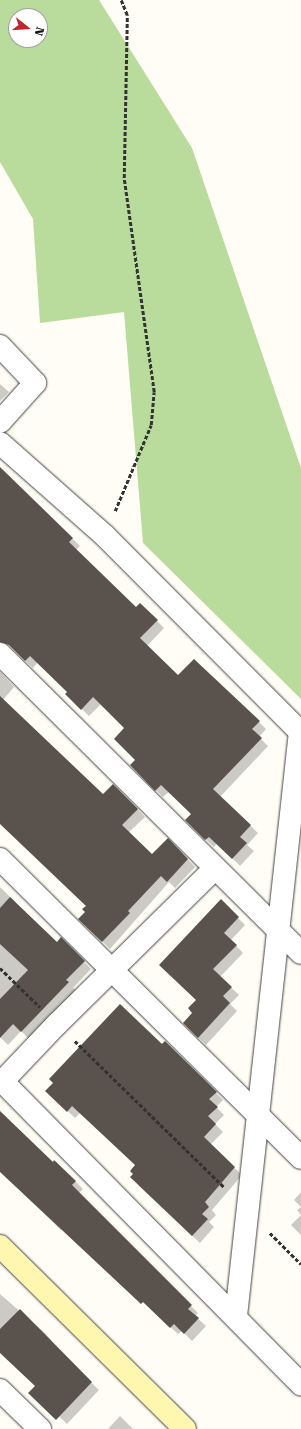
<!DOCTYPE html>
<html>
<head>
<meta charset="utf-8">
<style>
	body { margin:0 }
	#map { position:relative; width:301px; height:1429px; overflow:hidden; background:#fffdf5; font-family:"Roboto Serif",serif }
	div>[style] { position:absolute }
	.forest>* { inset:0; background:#b9dc9c }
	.shadow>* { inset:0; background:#0003 }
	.building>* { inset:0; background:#5a524d }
	.path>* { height:2.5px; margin-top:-1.25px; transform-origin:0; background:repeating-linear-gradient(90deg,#333 0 4px,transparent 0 6px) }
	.roads { filter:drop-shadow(0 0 1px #444) drop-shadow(0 0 1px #444) }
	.street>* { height:22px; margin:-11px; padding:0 11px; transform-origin:11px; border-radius:11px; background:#fff }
	.secondary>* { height:22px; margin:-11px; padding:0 11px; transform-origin:11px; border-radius:11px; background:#fff6b0 }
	span { translate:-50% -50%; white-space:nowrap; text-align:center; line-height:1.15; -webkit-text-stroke:4px #fff; paint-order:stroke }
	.north { position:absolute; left:8px; top:8px; width:40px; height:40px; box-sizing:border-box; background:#fff; border:1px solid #a0a0a0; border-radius:50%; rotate:107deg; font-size:11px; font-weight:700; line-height:16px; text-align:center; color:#111 }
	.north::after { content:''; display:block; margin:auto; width:14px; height:18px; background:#c4262e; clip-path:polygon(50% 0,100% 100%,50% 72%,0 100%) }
</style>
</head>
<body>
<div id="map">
	<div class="forest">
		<i style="clip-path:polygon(evenodd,0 0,99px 0,192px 148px,301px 468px,301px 699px,143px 543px,124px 312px,40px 323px,33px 219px,0 162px,0 0,16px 16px,40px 16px,40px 40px,16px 40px,16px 16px)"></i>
	</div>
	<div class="shadow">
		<i style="clip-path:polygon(0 384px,9px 392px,0 401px)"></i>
		<i style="clip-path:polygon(3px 471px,80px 546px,76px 550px,136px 609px,140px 604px,164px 628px,147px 646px,178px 677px,259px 722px,266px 729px,259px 737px,268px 746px,220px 797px,258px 833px,247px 845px,254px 851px,240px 866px,217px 843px,214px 847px,186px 820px,192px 814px,169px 792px,163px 797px,131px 765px,137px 760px,125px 728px,101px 704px,89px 716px,66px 694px,69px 692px,38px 662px,33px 668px,6px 642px,0 625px,0 475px)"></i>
		<i style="clip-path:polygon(0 672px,14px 687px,3px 700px,103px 796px,113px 785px,145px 817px,128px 833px,152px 856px,168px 840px,195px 867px,175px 888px,169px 882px,110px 949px,80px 919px,87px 912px,87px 906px,0 822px)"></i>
		<i style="clip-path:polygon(0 887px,57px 943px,61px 939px,91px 969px,73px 988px,76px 990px,29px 1039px,21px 1031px,8px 1045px,0 1037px)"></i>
		<i style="clip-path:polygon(221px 901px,245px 925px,231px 940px,243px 953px,220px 977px,239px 995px,230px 1004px,237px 1011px,206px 1045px,184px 1023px,194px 1013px)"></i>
		<i style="clip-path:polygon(165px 1042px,223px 1100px,216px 1107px,224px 1115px,215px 1124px,223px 1132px,210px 1145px,242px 1175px,212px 1210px,216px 1215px,209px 1222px,214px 1227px,200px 1243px,138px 1185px,134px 1174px,137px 1165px,80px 1113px,75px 1118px,47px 1091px)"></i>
		<i style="clip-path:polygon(0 1126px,53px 1164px,55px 1161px,83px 1189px,79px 1193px,198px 1313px,195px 1316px,206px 1326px,192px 1341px,182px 1331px,178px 1334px,63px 1228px,61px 1230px,0 1171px)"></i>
		<i style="clip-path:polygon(301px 1192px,301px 1235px,291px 1225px,301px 1215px,297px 1210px,301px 1207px,294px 1200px)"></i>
		<i style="clip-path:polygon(0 1294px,45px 1333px,52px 1341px,50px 1343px,99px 1390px,67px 1424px,32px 1390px,36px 1386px,0 1350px)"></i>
		<i style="clip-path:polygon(120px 1416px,133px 1429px,108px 1429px)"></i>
	</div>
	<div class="building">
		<i style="clip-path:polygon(0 467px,73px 538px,69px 542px,136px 607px,140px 603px,158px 620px,140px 638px,178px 675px,194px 659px,260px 721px,252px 729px,262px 738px,213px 789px,251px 825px,240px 837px,247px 843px,232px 859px,209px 837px,205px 840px,185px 820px,191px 814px,161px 785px,155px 791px,130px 765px,135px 760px,114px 739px,124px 728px,93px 697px,81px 710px,65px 694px,67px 692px,30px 656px,25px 661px,9px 645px,0 642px)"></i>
		<i style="clip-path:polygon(0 696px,103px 794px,113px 784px,138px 809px,122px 825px,152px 854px,168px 838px,188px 859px,167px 882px,161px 876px,128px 911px,130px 913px,102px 942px,78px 919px,85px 912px,82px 909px,86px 906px,0 824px)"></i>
		<i style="clip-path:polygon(10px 897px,57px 942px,61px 937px,85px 961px,66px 980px,69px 982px,21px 1032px,13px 1024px,0 1038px,0 999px,28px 970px,0 944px,0 908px)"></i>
		<i style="clip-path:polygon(221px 899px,239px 917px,224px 933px,237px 945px,213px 969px,232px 987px,223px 996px,230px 1003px,198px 1038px,183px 1023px,192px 1013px,188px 1008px,196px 1000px,159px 965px)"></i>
		<i style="clip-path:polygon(120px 1004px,162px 1044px,165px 1041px,217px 1092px,209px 1099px,218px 1107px,208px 1116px,216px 1124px,204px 1137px,235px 1167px,205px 1202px,209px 1207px,202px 1214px,208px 1219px,192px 1236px,130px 1177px,133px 1174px,130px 1171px,135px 1165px,72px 1106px,67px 1112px,45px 1091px,53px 1083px,49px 1079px)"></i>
		<i style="clip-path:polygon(0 1111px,53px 1162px,54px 1160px,76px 1181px,72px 1185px,192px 1305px,188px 1309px,199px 1318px,184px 1334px,174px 1324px,170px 1328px,143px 1302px,141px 1304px,0 1172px)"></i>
		<i style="clip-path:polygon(20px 1309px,92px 1382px,56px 1420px,28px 1393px,35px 1386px,0 1353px,0 1329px)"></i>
	</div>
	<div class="path">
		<i style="left:115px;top:511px;width:93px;rotate:-67.3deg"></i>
		<i style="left:151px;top:425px;width:33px;rotate:-85deg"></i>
		<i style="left:154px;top:392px;width:216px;rotate:-98deg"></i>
		<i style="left:124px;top:178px;width:163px;rotate:-88.9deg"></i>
		<i style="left:127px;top:15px;width:16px;rotate:-112deg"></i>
		<i style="left:0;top:968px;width:56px;rotate:44.3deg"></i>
		<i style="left:75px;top:1041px;width:209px;rotate:44.4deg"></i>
		<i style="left:270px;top:1233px;width:44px;rotate:45deg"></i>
	</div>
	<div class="roads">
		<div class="street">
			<i style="left:0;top:346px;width:51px;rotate:46.6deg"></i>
			<i style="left:35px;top:383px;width:52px;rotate:131.9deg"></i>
			<i style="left:0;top:443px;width:140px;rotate:41.5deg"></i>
			<i style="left:105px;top:536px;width:278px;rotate:45.1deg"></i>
			<i style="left:0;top:654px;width:424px;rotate:44.8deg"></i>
			<i style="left:0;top:859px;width:424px;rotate:44.8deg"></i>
			<i style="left:0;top:1079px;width:429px;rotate:45.4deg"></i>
			<i style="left:0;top:1084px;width:83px;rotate:-46.5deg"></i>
			<i style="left:57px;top:1024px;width:221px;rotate:-44.6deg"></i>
			<i style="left:236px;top:1316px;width:587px;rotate:-83.75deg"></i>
			<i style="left:0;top:1390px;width:56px;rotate:44.3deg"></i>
		</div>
		<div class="secondary">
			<i style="left:0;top:1246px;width:260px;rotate:44.7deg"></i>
		</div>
	</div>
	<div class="north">N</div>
</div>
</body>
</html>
